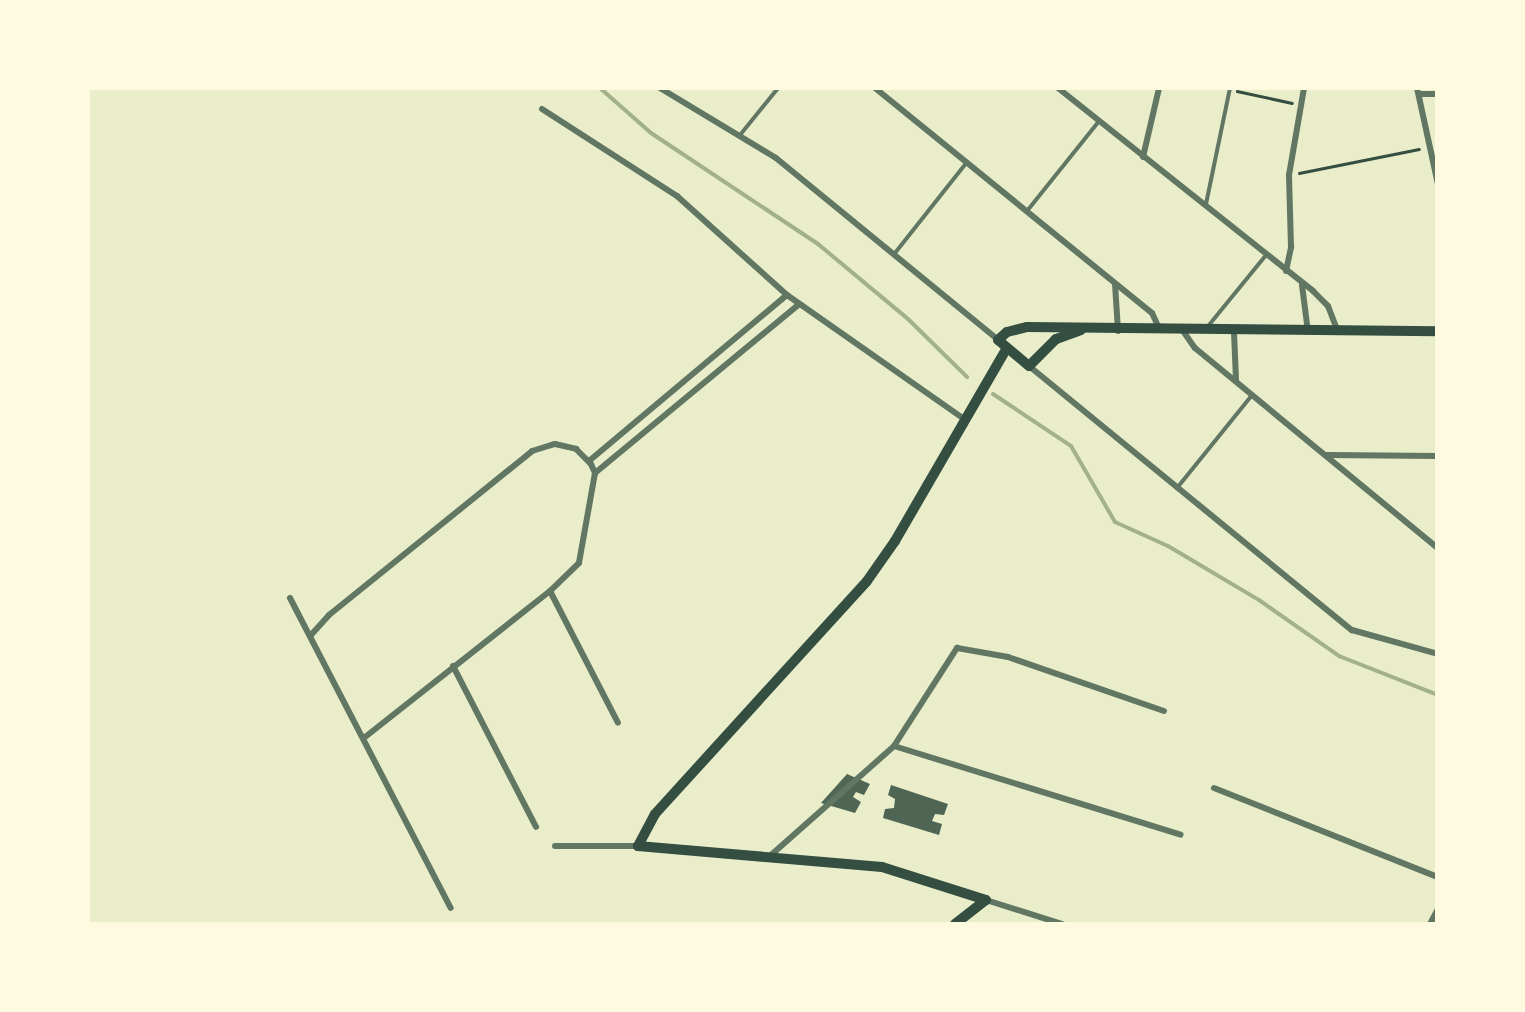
<!DOCTYPE html>
<html>
<head>
<meta charset="utf-8">
<style>
	body { margin:0 }
	#map { position:relative; width:1525px; height:1012px; overflow:hidden; background:#e9edc9; font-family:"PT Sans",sans-serif }
	div>[style] { position:absolute }
	.stream>* { height:4px; margin:-2px; padding:0 2px; transform-origin:2px; border-radius:2px; background:#a3b18a }
	.building>* { inset:0; background:#4f6655 }
	.path>* { height:2.5px; margin:-1.25px; padding:0 1.25px; transform-origin:1.25px; border-radius:1.25px; background:#344e41 }
	.service>* { height:4px; margin:-2px; padding:0 2px; transform-origin:2px; border-radius:2px; background:#617663 }
	.minor>* { height:6px; margin:-3px; padding:0 3px; transform-origin:3px; border-radius:3px; background:#617663 }
	.secondary>* { height:10px; margin:-5px; padding:0 5px; transform-origin:5px; border-radius:5px; background:#344e41 }
	span { translate:-50% -50%; white-space:nowrap; text-align:center; line-height:1.15; -webkit-text-stroke:10px #fefae0; paint-order:stroke }
	.frame { position:absolute; inset:0; border:90px solid #fefae0; pointer-events:none }
</style>
</head>
<body>
<div id="map">
	<div class="stream">
		<i style="left:600px;top:88px;width:68px;rotate:41.4deg"></i>
		<i style="left:651px;top:133px;width:201px;rotate:33.6deg"></i>
		<i style="left:818px;top:244px;width:117px;rotate:39.8deg"></i>
		<i style="left:908px;top:319px;width:83px;rotate:44.5deg"></i>
		<i style="left:993px;top:394px;width:94px;rotate:33.7deg"></i>
		<i style="left:1071px;top:446px;width:88px;rotate:59.9deg"></i>
		<i style="left:1115px;top:522px;width:58px;rotate:24.4deg"></i>
		<i style="left:1168px;top:546px;width:106px;rotate:30.7deg"></i>
		<i style="left:1259px;top:600px;width:98px;rotate:35deg"></i>
		<i style="left:1339px;top:656px;width:106px;rotate:21.5deg"></i>
	</div>
	<div class="building">
		<i style="clip-path:polygon(847px 774px,870px 784px,864px 795px,856px 792px,853px 797px,861px 802px,855px 813px,821px 803px)"></i>
		<i style="clip-path:polygon(891px 785px,948px 804px,944px 815px,935px 814px,932px 821px,942px 824px,939px 835px,883px 818px,885px 809px,894px 808px,895px 799px,888px 795px)"></i>
	</div>
	<div class="path">
		<i style="left:1237px;top:91px;width:56px;rotate:12.3deg"></i>
		<i style="left:1299px;top:173px;width:122px;rotate:-11.3deg"></i>
	</div>
	<div class="service">
		<i style="left:740px;top:135px;width:60px;rotate:-51deg"></i>
		<i style="left:1206px;top:204px;width:118px;rotate:-78.3deg"></i>
		<i style="left:1027px;top:211px;width:115px;rotate:-51.3deg"></i>
		<i style="left:895px;top:253px;width:116px;rotate:-51.6deg"></i>
		<i style="left:1209px;top:325px;width:90px;rotate:-50.8deg"></i>
		<i style="left:1177px;top:488px;width:119px;rotate:-51.1deg"></i>
	</div>
	<div class="minor">
		<i style="left:660px;top:88px;width:135px;rotate:31.1deg"></i>
		<i style="left:776px;top:158px;width:287px;rotate:39.3deg"></i>
		<i style="left:875px;top:88px;width:357px;rotate:39.1deg"></i>
		<i style="left:1152px;top:313px;width:17px;rotate:65deg"></i>
		<i style="left:1058px;top:88px;width:326px;rotate:38.5deg"></i>
		<i style="left:1313px;top:291px;width:21px;rotate:45deg"></i>
		<i style="left:1328px;top:306px;width:28px;rotate:69deg"></i>
		<i style="left:1417px;top:88px;width:98px;rotate:77.7deg"></i>
		<i style="left:1419px;top:94px;width:19px"></i>
		<i style="left:542px;top:109px;width:161px;rotate:32.8deg"></i>
		<i style="left:677px;top:196px;width:148px;rotate:42deg"></i>
		<i style="left:787px;top:295px;width:216px;rotate:35deg"></i>
		<i style="left:1143px;top:157px;width:71px;rotate:-76.9deg"></i>
		<i style="left:1286px;top:271px;width:25px;rotate:-78deg"></i>
		<i style="left:1291px;top:247px;width:72px;rotate:-91.6deg"></i>
		<i style="left:1289px;top:175px;width:88px;rotate:-80.2deg"></i>
		<i style="left:1115px;top:284px;width:47px;rotate:86.3deg"></i>
		<i style="left:1302px;top:285px;width:47px;rotate:82.7deg"></i>
		<i style="left:1183px;top:331px;width:21px;rotate:55deg"></i>
		<i style="left:1195px;top:348px;width:315px;rotate:39.5deg"></i>
		<i style="left:1234px;top:332px;width:48px;rotate:87.6deg"></i>
		<i style="left:1029px;top:366px;width:417px;rotate:39.3deg"></i>
		<i style="left:1352px;top:630px;width:89px;rotate:15.6deg"></i>
		<i style="left:1327px;top:455px;width:111px;rotate:0.5deg"></i>
		<i style="left:589px;top:461px;width:258px;rotate:-40deg"></i>
		<i style="left:595px;top:473px;width:265px;rotate:-39.6deg"></i>
		<i style="left:550px;top:591px;width:148px;rotate:62.7deg"></i>
		<i style="left:290px;top:598px;width:349px;rotate:62.6deg"></i>
		<i style="left:311px;top:635px;width:27px;rotate:-48deg"></i>
		<i style="left:329px;top:615px;width:261px;rotate:-38.9deg"></i>
		<i style="left:532px;top:451px;width:24px;rotate:-17deg"></i>
		<i style="left:555px;top:444px;width:22px;rotate:13deg"></i>
		<i style="left:576px;top:449px;width:21px;rotate:45deg"></i>
		<i style="left:591px;top:464px;width:10px;rotate:66deg"></i>
		<i style="left:595px;top:473px;width:91px;rotate:100.1deg"></i>
		<i style="left:579px;top:563px;width:40px;rotate:136deg"></i>
		<i style="left:550px;top:591px;width:236px;rotate:141.7deg"></i>
		<i style="left:453px;top:666px;width:181px;rotate:62.7deg"></i>
		<i style="left:894px;top:746px;width:300px;rotate:17.2deg"></i>
		<i style="left:1214px;top:788px;width:241px;rotate:21.7deg"></i>
		<i style="left:555px;top:846px;width:83px"></i>
		<i style="left:771px;top:855px;width:164px;rotate:-41.5deg"></i>
		<i style="left:894px;top:746px;width:117px;rotate:-57.3deg"></i>
		<i style="left:957px;top:648px;width:52px;rotate:10deg"></i>
		<i style="left:1008px;top:657px;width:165px;rotate:19.1deg"></i>
		<i style="left:986px;top:900px;width:80px;rotate:17.5deg"></i>
		<i style="left:1430px;top:924px;width:17px;rotate:-62deg"></i>
	</div>
	<div class="secondary">
		<i style="left:1081px;top:330px;width:27px;rotate:160deg"></i>
		<i style="left:1056px;top:339px;width:38px;rotate:135deg"></i>
		<i style="left:1029px;top:366px;width:40px;rotate:-140deg"></i>
		<i style="left:998px;top:340px;width:12px;rotate:-42deg"></i>
		<i style="left:1007px;top:332px;width:21px;rotate:-14deg"></i>
		<i style="left:1027px;top:327px;width:411px;rotate:0.6deg"></i>
		<i style="left:986px;top:900px;width:109px;rotate:-162.4deg"></i>
		<i style="left:882px;top:867px;width:245px;rotate:-175.1deg"></i>
		<i style="left:638px;top:846px;width:36px;rotate:-62deg"></i>
		<i style="left:655px;top:814px;width:315px;rotate:-47.7deg"></i>
		<i style="left:867px;top:581px;width:49px;rotate:-55deg"></i>
		<i style="left:895px;top:541px;width:223px;rotate:-59.9deg"></i>
		<i style="left:955px;top:924px;width:39px;rotate:-38deg"></i>
	</div>
	<div class="frame"></div>
</div>
</body>
</html>
